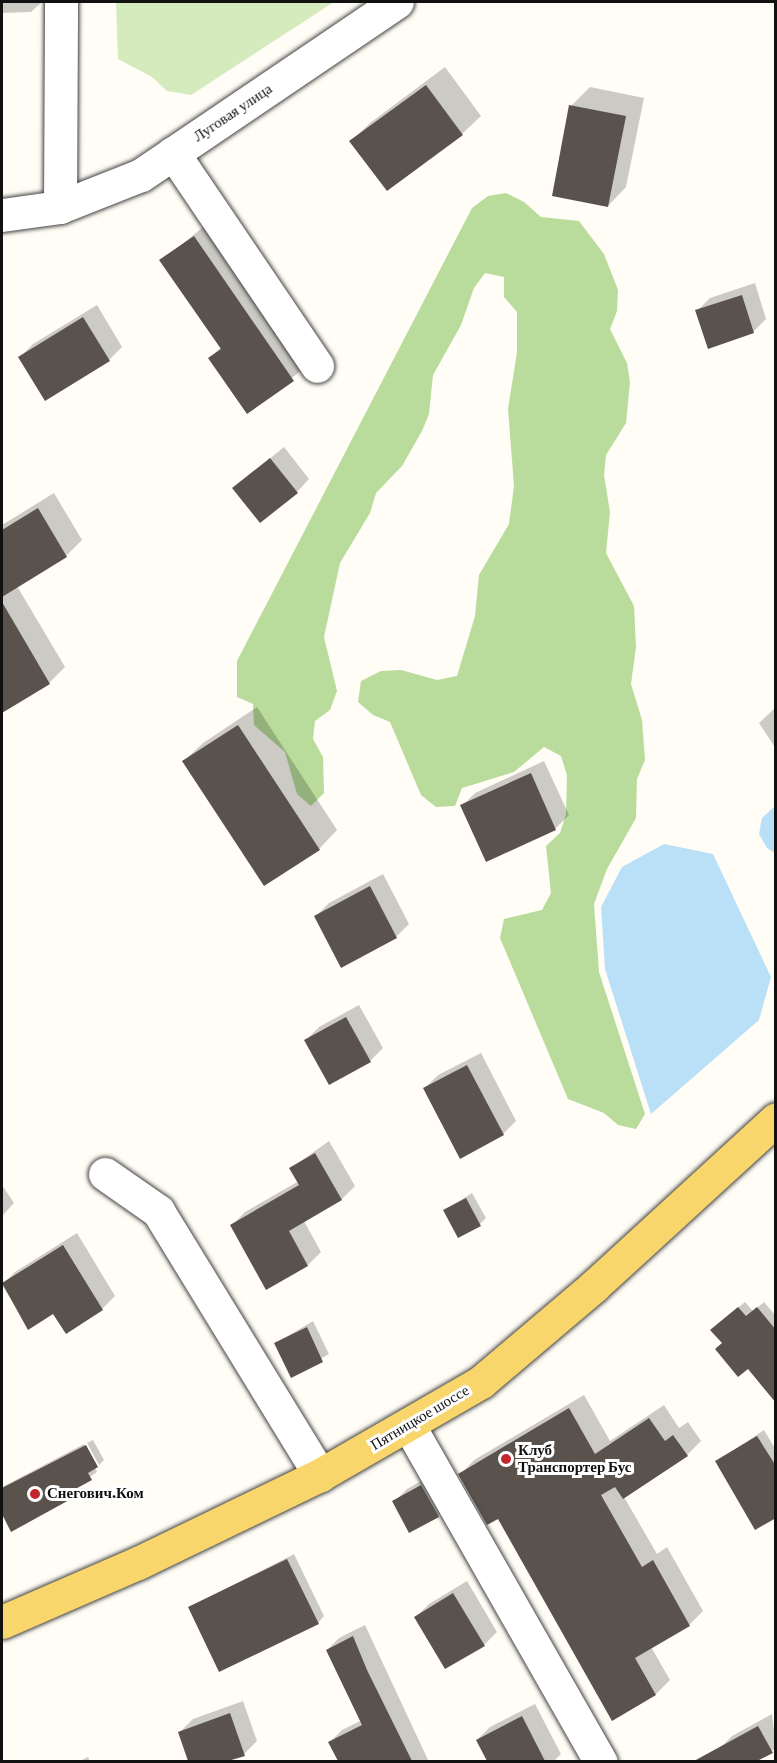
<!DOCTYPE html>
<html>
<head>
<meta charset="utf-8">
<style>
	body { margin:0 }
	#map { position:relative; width:777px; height:1763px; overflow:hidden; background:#fffdf5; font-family:"Crimson Pro",serif }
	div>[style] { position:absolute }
	.green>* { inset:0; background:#d5ebbd }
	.forest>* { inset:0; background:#b9dc9c }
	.water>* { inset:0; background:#b9e0f7 }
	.shadow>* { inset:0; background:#0003 }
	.building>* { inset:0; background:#5a524d }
	.roads { filter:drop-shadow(0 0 2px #444) drop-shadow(0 0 2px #444) }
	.minor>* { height:33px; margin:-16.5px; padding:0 16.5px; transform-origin:16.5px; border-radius:16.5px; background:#fff }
	.major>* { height:33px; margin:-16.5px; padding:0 16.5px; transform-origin:16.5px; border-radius:16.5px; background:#f9d66b }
	.dots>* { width:16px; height:16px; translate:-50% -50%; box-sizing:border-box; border:3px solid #fff; border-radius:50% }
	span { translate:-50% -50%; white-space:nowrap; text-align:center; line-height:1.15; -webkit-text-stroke:6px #fff; paint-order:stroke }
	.street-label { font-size:15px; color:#111 }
	.poi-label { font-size:15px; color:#111; font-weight:700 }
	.left { translate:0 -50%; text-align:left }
	.frame { position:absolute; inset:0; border:3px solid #111; pointer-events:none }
</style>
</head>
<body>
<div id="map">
	<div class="green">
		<i style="clip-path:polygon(116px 2px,334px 2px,191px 95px,167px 91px,152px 77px,118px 59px)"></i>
	</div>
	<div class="forest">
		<i style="clip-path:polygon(506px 193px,524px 202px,541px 217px,579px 221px,604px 254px,618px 290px,617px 311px,610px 329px,627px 363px,630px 382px,626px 423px,606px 455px,604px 475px,610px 512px,606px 553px,634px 606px,636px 647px,631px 684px,642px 720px,645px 760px,637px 779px,636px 818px,607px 869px,594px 904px,599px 972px,645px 1114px,636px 1129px,618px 1125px,604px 1113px,568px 1099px,500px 938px,504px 919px,542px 910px,551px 893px,546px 846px,560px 833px,566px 814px,567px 775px,561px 756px,544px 747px,514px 772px,462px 788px,455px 806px,436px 807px,421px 795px,390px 722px,373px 715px,358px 702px,361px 681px,381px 671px,401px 670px,437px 680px,457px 676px,475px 616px,479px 575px,509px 524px,514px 486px,508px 409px,517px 352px,517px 312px,504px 297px,504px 277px,485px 273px,474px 288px,461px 325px,433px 375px,429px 414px,422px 431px,402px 466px,376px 493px,370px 513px,340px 563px,324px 637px,337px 691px,330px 710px,315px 721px,313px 739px,323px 757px,324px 793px,311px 806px,297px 794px,285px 752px,254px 725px,253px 704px,237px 697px,237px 661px,472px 208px,488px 196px)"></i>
	</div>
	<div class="water">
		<i style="clip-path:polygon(775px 806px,776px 806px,775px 853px,767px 848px,759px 834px,762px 818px)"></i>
		<i style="clip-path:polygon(664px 844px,713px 854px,771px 977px,759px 1020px,651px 1114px,605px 969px,601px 907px,622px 867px)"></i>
	</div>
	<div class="shadow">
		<i style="clip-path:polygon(2px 2px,42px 2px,31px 12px,2px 13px)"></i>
		<i style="clip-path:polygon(445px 67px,481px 116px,462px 134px,351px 142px,370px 123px)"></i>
		<i style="clip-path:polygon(590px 87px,644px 98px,626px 187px,608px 206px,571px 106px)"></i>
		<i style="clip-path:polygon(207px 224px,306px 367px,247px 412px,210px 358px,221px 347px,161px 261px)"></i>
		<i style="clip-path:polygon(755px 283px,766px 319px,753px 332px,697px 311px,710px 298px)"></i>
		<i style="clip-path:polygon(97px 305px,122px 347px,109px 360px,20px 357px,33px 344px)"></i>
		<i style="clip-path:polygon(284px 447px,309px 479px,297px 492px,234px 488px)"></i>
		<i style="clip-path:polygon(54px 493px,82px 540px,66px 556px,17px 586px,65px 667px,49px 683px,2px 712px,2px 525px)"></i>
		<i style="clip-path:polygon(257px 707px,337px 830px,319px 849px,184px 761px,203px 743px)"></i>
		<i style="clip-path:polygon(776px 707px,776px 749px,759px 723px)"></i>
		<i style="clip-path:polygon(544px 761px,569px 815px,556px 828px,486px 860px,462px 806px,475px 793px)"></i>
		<i style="clip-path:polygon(383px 874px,409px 924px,396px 937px,342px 965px,316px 916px,329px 903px)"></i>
		<i style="clip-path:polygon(359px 1005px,383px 1048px,370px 1061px,306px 1040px,319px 1027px)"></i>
		<i style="clip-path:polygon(481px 1053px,516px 1121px,503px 1134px,425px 1088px,438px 1075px)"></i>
		<i style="clip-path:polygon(329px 1141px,355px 1186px,342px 1199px,304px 1221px,321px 1252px,308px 1265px,267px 1288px,232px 1225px,245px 1212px,299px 1181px,291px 1168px)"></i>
		<i style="clip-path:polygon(2px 1185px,14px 1203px,2px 1216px)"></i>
		<i style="clip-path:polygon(472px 1193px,486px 1218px,480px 1224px,445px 1210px)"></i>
		<i style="clip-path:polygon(77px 1233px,115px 1296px,102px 1309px,54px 1312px,29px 1328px,2px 1285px,15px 1272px)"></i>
		<i style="clip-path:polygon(745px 1302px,753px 1311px,764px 1302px,776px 1316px,776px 1332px,748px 1367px,723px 1343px,719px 1323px)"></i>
		<i style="clip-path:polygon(313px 1321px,329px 1354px,291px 1376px,276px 1343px)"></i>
		<i style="clip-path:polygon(584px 1395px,610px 1441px,664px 1405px,679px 1428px,688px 1422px,701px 1441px,687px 1455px,624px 1497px,657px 1554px,667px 1547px,703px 1611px,689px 1625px,651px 1647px,670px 1680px,656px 1694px,613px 1718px,498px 1517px,460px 1475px,474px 1460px)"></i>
		<i style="clip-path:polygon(764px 1430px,776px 1450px,776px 1516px,717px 1461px)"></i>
		<i style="clip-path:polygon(93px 1440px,104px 1460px,99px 1465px,87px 1443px)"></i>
		<i style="clip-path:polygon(84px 1444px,97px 1472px,75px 1487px,77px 1492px,71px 1498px,12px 1530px,2px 1511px,2px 1487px)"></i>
		<i style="clip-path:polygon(435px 1473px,451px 1503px,438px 1516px,410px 1531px,394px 1502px,407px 1489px)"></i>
		<i style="clip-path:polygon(294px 1554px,324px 1616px,318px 1623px,190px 1607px)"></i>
		<i style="clip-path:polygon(467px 1581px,497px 1632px,484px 1645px,416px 1617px,429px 1604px)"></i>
		<i style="clip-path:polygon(365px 1625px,429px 1762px,339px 1762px,330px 1742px,342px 1730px,362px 1720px,327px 1650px,339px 1638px)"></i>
		<i style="clip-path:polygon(243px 1701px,257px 1741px,244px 1754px,223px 1762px,190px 1762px,180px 1732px,193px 1719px)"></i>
		<i style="clip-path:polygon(535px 1704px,561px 1754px,553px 1762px,488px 1762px,477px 1740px,490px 1727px)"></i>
		<i style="clip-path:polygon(772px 1714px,776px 1748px,754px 1762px,726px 1762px,719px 1749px,732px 1736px)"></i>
		<i style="clip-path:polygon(88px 1757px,90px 1762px,78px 1762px)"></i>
	</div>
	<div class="building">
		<i style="clip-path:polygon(426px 85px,463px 135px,387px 191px,349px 141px)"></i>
		<i style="clip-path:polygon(569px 105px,626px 116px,608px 207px,552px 196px)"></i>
		<i style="clip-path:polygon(194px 236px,294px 381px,247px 414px,208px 358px,221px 349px,159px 260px)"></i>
		<i style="clip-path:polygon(742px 295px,754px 333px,708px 349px,695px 310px)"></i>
		<i style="clip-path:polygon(83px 317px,110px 361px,45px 401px,18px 357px)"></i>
		<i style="clip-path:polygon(270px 458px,298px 493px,260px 523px,232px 488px)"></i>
		<i style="clip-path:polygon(38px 508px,67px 557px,2px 597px,2px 530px)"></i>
		<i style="clip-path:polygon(2px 602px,50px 684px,2px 713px)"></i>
		<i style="clip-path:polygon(238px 725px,320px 850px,264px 886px,182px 761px)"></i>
		<i style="clip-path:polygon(531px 773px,556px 830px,486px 862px,460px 805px)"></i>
		<i style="clip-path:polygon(370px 886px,397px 938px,341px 968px,314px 916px)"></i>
		<i style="clip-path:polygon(346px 1017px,371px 1062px,329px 1085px,304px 1040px)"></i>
		<i style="clip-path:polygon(467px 1065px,504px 1135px,460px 1159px,423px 1088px)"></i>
		<i style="clip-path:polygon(315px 1153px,342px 1200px,289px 1231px,308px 1266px,266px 1290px,230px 1225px,299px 1185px,289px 1168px)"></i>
		<i style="clip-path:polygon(466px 1198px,481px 1226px,458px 1238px,443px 1210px)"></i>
		<i style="clip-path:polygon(63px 1245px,103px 1310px,66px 1334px,53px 1314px,28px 1330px,2px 1283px)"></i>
		<i style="clip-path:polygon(738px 1307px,746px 1316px,757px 1307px,776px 1330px,776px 1403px,748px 1369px,738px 1377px,715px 1349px,722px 1343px,710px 1330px)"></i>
		<i style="clip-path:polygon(307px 1327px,323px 1362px,291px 1378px,274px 1343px)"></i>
		<i style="clip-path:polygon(569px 1408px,595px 1454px,649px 1418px,665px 1441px,673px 1435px,688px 1456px,623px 1499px,615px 1487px,601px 1495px,642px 1567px,653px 1560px,690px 1626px,635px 1658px,656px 1695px,612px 1721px,498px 1519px,487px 1525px,458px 1474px)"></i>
		<i style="clip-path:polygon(757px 1436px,776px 1466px,776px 1518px,755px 1530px,715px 1461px)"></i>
		<i style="clip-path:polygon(86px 1445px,98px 1467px,88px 1473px,92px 1480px,68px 1493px,71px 1499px,11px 1532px,2px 1514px,2px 1488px)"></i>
		<i style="clip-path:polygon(421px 1485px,439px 1517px,409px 1533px,392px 1501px)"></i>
		<i style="clip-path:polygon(287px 1559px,319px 1624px,219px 1672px,188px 1607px)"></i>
		<i style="clip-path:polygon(453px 1593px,485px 1646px,445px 1669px,414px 1617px)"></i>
		<i style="clip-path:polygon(353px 1636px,367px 1670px,412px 1761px,338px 1761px,328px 1742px,362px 1725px,326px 1650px)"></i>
		<i style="clip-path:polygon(230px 1713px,245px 1756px,228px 1761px,188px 1761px,178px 1732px)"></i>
		<i style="clip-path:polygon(522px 1716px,545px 1761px,487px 1761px,476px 1740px)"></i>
		<i style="clip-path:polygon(758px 1726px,773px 1753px,757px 1761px,694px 1761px)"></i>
	</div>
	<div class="roads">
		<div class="minor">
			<i style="left:173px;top:153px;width:257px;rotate:55.9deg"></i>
			<i style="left:60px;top:207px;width:205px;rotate:-89.7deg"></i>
			<i style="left:2px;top:215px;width:59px;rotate:-7.9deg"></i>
			<i style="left:60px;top:207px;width:87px;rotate:-21.6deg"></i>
			<i style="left:141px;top:175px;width:309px;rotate:-34.1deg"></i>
			<i style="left:105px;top:1174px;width:65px;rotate:34.9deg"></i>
			<i style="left:158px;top:1211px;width:310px;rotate:58.5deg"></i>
			<i style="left:409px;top:1426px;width:387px;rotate:60.3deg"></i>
		</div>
		<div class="major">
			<i style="left:2px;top:1622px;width:148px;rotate:-23.5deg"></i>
			<i style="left:138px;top:1563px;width:202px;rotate:-25.8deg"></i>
			<i style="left:320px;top:1475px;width:186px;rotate:-30deg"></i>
			<i style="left:481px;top:1382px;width:148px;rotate:-40.3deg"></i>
			<i style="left:594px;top:1286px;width:247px;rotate:-42.5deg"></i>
		</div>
	</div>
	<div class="dots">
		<i style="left:506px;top:1459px;background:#c4262e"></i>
		<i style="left:35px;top:1494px;background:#c4262e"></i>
	</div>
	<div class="street-label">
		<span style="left:233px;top:113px;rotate:-34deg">Луговая улица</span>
		<span style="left:420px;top:1418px;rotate:-31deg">Пятницкое шоссе</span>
	</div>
	<div class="poi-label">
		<span class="left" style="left:518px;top:1459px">Клуб<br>Транспортер Бус</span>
		<span class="left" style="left:47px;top:1494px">Снегович.Ком</span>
	</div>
	<div class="frame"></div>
</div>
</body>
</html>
